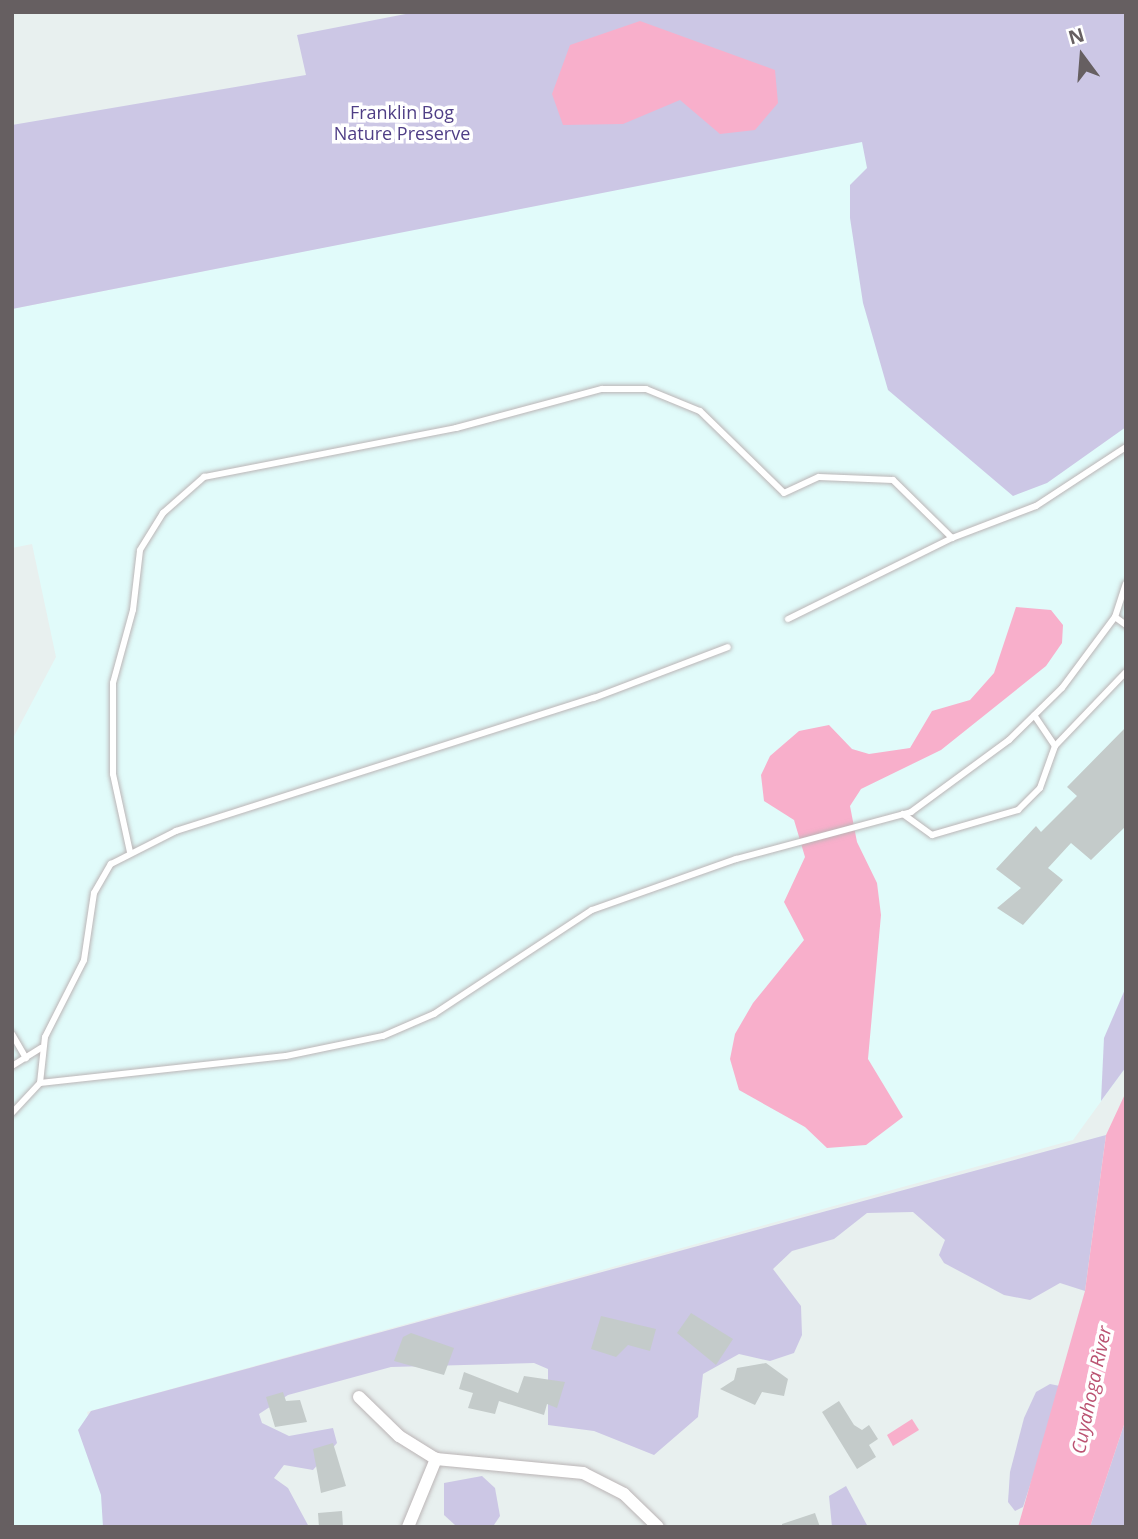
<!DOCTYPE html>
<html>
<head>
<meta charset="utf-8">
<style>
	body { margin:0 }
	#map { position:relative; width:1138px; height:1539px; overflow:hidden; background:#e8f0ef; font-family:"Open Sans",sans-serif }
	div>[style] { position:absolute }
	.commercial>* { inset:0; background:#e1fbfa }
	.green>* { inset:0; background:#ccc7e5 }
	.water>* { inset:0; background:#f8afcb }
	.building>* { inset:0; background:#c4cbca }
	.roads { filter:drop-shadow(0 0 2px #bbb5b6) drop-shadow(0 0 2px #bbb5b6) }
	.lane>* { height:6px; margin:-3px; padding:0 3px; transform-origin:3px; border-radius:3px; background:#fff }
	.street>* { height:12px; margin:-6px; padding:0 6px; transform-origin:6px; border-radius:6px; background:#fff }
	span { translate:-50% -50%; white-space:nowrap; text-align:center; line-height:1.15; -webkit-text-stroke:7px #fff; paint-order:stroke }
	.park-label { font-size:18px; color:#4f3e86 }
	.water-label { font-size:19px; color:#bb5372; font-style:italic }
	.frame { position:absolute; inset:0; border:14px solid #665f61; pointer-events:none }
	.north { position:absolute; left:1047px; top:21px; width:70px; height:70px; -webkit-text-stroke:5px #fff; paint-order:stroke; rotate:344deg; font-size:19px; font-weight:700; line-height:28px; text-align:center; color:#665f61 }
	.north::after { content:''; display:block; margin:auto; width:24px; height:32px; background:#665f61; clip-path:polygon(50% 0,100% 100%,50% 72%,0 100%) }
</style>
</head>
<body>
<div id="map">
	<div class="commercial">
		<i style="clip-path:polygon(862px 141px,1126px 395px,1126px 1067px,1073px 1140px,87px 1412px,117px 1527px,12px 1527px,12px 740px,56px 657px,32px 544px,12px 548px,12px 309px)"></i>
	</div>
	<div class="green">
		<i style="clip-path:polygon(416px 12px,1126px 12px,1126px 427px,1047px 483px,1013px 496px,888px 390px,863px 303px,850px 218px,850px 185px,867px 168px,862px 142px,12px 309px,12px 125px,306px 75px,297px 35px)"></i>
		<i style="clip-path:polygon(1126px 987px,1126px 1067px,1101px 1101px,1104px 1038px)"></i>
		<i style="clip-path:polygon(1106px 1135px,1085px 1291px,1060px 1283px,1030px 1300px,1004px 1295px,944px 1263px,939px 1255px,945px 1240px,913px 1212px,867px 1213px,834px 1239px,792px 1251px,773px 1269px,801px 1306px,802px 1335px,794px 1353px,770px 1361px,739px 1354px,703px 1374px,698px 1417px,654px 1455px,594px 1431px,548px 1425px,548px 1369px,534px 1363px,391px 1367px,288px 1395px,259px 1414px,262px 1423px,289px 1436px,333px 1428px,337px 1443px,313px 1470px,284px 1465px,274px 1478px,288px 1488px,309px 1527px,103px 1527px,101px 1495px,78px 1430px,91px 1411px)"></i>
		<i style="clip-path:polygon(1050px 1384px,1060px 1386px,1054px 1412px,1023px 1507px,1015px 1511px,1008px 1502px,1010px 1472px,1024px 1418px,1036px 1392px)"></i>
		<i style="clip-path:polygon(1126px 1419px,1126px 1527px,1090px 1527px)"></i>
		<i style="clip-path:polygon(482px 1476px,495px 1488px,500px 1516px,494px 1525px,455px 1525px,444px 1515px,444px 1483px)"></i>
		<i style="clip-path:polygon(846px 1486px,868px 1527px,832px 1527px,829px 1496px)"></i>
	</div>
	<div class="water">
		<i style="clip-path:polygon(640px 21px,775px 70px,778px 103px,755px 130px,720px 134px,680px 100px,623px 124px,563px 125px,552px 94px,570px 45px)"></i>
		<i style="clip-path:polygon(1016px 607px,1051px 610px,1063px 625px,1062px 643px,1046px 666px,941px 750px,861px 789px,850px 806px,857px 842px,877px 883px,881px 915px,868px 1059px,903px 1117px,866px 1145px,827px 1148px,805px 1127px,739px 1090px,730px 1059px,735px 1034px,753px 1003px,804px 940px,784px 902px,805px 857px,794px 820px,764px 801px,761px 775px,770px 756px,799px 731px,829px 725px,852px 749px,869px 754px,910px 748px,932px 711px,970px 700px,994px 673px)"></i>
		<i style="clip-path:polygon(1126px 1092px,1126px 1419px,1090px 1527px,1018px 1527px,1085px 1291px,1106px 1135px)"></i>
		<i style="clip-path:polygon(912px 1419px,919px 1430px,893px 1446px,887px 1435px)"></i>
	</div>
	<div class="building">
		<i style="clip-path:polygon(1126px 727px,1126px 826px,1091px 860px,1071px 843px,1048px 868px,1063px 880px,1023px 925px,997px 908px,1021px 888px,996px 869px,1036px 826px,1041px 832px,1077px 796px,1067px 787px)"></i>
		<i style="clip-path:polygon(691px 1313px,733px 1339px,716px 1365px,677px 1333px)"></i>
		<i style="clip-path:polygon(601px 1316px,656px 1329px,650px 1351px,628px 1345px,616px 1357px,591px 1349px)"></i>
		<i style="clip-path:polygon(411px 1333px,454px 1348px,444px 1375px,394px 1361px,403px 1337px)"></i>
		<i style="clip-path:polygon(766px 1363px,788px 1379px,784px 1396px,762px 1392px,755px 1405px,720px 1389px,734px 1380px,737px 1368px)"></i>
		<i style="clip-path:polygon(464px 1372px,518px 1393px,524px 1376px,565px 1382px,557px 1408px,547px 1404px,544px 1415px,499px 1401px,495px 1414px,468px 1408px,473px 1393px,459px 1389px)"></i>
		<i style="clip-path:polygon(283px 1392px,286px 1401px,300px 1400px,307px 1422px,275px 1427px,266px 1397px)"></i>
		<i style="clip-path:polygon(839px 1401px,854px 1425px,862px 1430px,869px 1425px,878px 1439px,869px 1445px,876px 1457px,857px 1469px,822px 1412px)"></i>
		<i style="clip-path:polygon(333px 1443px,346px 1486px,321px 1493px,313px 1449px)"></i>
		<i style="clip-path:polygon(342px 1511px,343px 1527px,319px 1527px,318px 1513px)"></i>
		<i style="clip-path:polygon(815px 1513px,820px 1527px,782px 1527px,782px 1524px)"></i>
	</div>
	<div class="roads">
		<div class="lane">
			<i style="left:1115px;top:617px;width:14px;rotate:36deg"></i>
			<i style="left:788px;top:619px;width:183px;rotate:-26.3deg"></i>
			<i style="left:1055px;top:746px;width:103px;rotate:-46.2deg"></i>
			<i style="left:903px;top:814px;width:36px;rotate:36deg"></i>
			<i style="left:932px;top:835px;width:90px;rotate:-16.2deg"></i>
			<i style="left:1018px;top:810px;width:31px;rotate:-45deg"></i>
			<i style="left:1040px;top:788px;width:45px;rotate:-70.3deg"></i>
			<i style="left:1055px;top:746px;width:37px;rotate:-124deg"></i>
			<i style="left:130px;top:852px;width:80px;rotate:-102.3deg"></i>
			<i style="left:113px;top:774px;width:91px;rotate:-90deg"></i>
			<i style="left:113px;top:683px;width:76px;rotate:-74.7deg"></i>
			<i style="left:133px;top:610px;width:60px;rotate:-83.3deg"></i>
			<i style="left:140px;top:550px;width:44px;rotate:-58.1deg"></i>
			<i style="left:163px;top:513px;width:55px;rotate:-41.3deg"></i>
			<i style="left:204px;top:477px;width:257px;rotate:-11deg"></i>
			<i style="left:456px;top:428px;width:151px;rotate:-15deg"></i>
			<i style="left:602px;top:389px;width:44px"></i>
			<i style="left:646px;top:389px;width:58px;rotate:22.2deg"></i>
			<i style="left:700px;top:411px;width:117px;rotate:44.3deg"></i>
			<i style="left:784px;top:493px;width:38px;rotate:-25deg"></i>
			<i style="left:819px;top:477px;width:74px;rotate:2.3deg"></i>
			<i style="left:893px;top:480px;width:83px;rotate:44.5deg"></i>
			<i style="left:952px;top:538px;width:90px;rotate:-20.9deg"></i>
			<i style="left:1036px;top:506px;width:108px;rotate:-33.2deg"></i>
			<i style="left:12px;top:1034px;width:28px;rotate:60deg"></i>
			<i style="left:12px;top:1066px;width:34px;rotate:-32deg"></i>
			<i style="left:40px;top:1083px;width:46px;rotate:-83.8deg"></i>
			<i style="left:45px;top:1037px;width:86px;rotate:-63.1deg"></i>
			<i style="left:84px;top:960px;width:68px;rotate:-81.5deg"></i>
			<i style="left:94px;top:893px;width:34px;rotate:-60deg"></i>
			<i style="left:111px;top:864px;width:73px;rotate:-26.9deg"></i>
			<i style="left:176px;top:831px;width:439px;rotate:-17.7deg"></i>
			<i style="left:594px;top:698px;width:143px;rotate:-20.8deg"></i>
			<i style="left:12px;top:1113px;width:41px;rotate:-47deg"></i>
			<i style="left:40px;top:1083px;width:247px;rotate:-6.3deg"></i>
			<i style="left:286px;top:1056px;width:99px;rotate:-11.7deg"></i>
			<i style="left:383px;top:1036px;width:56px;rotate:-23.3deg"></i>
			<i style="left:434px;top:1014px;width:189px;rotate:-33.4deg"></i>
			<i style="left:592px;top:910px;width:153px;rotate:-19.5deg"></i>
			<i style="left:736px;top:859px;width:181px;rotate:-15deg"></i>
			<i style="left:911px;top:812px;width:122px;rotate:-36.3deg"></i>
			<i style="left:1009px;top:740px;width:74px;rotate:-44.5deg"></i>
			<i style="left:1062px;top:688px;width:89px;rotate:-53.3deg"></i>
			<i style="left:1115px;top:617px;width:35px;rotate:-72deg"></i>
		</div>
		<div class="street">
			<i style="left:359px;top:1397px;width:56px;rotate:44.3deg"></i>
			<i style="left:399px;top:1436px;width:44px;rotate:31.9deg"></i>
			<i style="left:436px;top:1459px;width:148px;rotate:5.4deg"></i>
			<i style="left:583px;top:1473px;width:46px;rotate:27.1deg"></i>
			<i style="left:624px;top:1494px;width:47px;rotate:44.1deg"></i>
			<i style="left:408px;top:1527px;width:74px;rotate:-67.6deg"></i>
		</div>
	</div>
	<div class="park-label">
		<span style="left:402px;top:123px">Franklin Bog<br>Nature Preserve</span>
	</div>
	<div class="water-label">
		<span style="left:1092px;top:1390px;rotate:-78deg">Cuyahoga River</span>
	</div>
	<div class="frame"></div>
	<div class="north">N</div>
</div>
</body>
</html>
